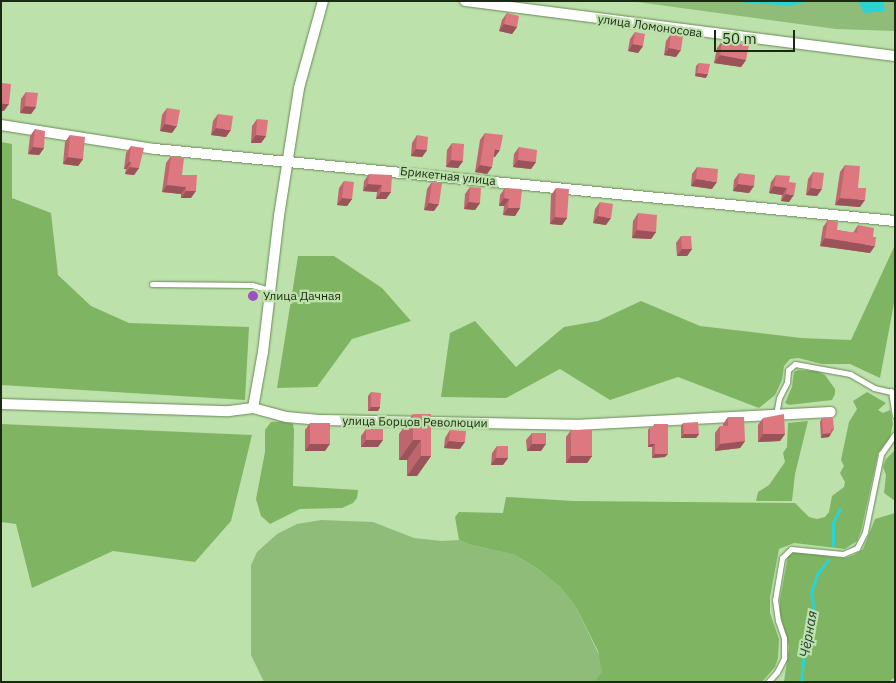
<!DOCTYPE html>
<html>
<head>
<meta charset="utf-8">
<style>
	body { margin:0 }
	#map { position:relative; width:896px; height:683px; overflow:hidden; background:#bde1ab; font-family:"IBM Plex Sans",sans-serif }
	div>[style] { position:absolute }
	.green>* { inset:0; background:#90bc79 }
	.forest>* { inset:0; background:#7fb562 }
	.water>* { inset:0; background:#2dd2d3 }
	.stream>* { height:3px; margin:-1.5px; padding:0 1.5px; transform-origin:1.5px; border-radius:1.5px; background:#2dd2d3 }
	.roads { filter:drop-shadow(0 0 1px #688956) drop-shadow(0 0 1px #688956) }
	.lane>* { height:5px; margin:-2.5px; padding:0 2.5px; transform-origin:2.5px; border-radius:2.5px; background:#fff }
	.street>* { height:10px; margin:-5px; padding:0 5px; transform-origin:5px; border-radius:5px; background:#fff }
	.wall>* { inset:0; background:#be666e }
	.shaded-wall>* { inset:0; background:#9b535a }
	.building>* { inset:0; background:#dd7780 }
	.dots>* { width:14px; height:14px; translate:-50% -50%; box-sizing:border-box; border:2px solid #bde1ab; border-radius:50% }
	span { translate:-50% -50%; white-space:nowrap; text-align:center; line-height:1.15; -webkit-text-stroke:4.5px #bde1ab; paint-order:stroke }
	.street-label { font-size:12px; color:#1b2914 }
	.poi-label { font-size:12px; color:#1b2914 }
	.left { translate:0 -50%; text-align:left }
	.water-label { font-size:14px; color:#233c3c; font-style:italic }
	.frame { position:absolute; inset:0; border:2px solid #1b2914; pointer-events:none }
	.scale { position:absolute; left:714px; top:30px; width:81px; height:22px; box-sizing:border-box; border:2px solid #1b2914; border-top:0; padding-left:6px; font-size:15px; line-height:18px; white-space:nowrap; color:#1b2914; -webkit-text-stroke:4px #bde1ab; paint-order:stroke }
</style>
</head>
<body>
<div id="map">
	<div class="green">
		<i style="clip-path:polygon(630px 1px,895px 1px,895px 31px,836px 29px)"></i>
		<i style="clip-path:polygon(321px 520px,373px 522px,414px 538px,442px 541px,459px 540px,471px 545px,515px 555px,538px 569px,560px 587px,576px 607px,601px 659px,602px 672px,598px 678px,594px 682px,264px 682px,251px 655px,251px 565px,257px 552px,277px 534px,297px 524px)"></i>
	</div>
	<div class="forest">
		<i style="clip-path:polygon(1px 142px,12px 144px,12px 198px,51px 213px,58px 275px,91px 306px,129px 323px,249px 327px,245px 400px,1px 385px)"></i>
		<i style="clip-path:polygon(895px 245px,895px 298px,880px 378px,850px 364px,822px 364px,798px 358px,790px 359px,784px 366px,782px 380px,775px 395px,759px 408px,678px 377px,610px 400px,560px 369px,506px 398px,441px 397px,450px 333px,475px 321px,516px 367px,564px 327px,598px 321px,641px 301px,700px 326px,801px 338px,851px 340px)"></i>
		<i style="clip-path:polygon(298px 256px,334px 256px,382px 288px,411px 321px,352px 339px,317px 387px,277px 388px)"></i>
		<i style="clip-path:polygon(798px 370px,817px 371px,825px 375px,835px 389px,835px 394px,832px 400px,789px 405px,785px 403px,792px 387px,794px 372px)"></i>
		<i style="clip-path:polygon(867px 392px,886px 403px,878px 410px,883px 413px,890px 410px,893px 424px,890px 437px,878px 453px,861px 531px,857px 541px,845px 549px,794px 543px,779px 549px,770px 597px,770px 613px,779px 639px,778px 658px,775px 667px,762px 682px,594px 682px,602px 672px,598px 651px,576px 607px,560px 587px,538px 569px,515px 555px,471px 545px,459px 540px,455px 517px,459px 512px,503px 513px,506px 497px,574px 501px,795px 503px,809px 517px,817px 519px,825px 517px,829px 512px,832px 496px,844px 487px,845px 482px,840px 473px,844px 466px,841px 460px,849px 422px,857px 409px,853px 401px)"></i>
		<i style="clip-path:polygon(288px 421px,293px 424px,294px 430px,293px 486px,358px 490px,357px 498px,353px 503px,342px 508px,300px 509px,270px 524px,261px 516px,256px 499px,265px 452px,265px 430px,271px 422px)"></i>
		<i style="clip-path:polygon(808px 421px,795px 474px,792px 501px,756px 501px,758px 492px,769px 485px,785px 462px,783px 453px,787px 447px,788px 423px)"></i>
		<i style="clip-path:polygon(1px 424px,252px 435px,231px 521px,195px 562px,113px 551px,32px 588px,16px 524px,1px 522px)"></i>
		<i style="clip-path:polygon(895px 450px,895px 501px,884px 493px,886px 475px,883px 467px,886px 459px)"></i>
		<i style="clip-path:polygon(895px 513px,895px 677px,889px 682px,784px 682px,789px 647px,780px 613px,780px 599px,788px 556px,797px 551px,833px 557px,845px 558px,854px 555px,863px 549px,875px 519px)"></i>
	</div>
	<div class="water">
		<i style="clip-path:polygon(725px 1px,808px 1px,791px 6px)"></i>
		<i style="clip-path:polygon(858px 1px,883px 1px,885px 11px,864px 13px)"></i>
	</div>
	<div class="stream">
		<i style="left:833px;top:545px;width:23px;rotate:-90deg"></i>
		<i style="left:833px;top:522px;width:15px;rotate:-62deg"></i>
		<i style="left:801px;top:682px;width:40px;rotate:-84.3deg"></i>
		<i style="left:805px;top:642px;width:36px;rotate:-76deg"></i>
		<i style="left:814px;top:607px;width:12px;rotate:-104deg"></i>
		<i style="left:811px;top:595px;width:8px;rotate:-76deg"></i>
		<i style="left:813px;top:587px;width:14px;rotate:-73deg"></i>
		<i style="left:817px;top:574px;width:18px;rotate:-52deg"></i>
	</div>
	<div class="roads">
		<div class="lane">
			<i style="left:152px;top:284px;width:100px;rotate:0.6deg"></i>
			<i style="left:252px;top:285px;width:19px;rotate:16deg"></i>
			<i style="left:891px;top:391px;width:25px;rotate:81deg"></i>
			<i style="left:776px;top:415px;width:17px;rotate:-80deg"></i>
			<i style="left:779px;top:398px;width:18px;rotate:-63deg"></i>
			<i style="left:787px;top:382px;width:12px;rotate:-85deg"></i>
			<i style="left:788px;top:370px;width:9px;rotate:-41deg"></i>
			<i style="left:795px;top:364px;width:56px;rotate:10.3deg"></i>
			<i style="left:850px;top:374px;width:28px;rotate:30deg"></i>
			<i style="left:874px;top:388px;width:22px;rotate:13deg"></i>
			<i style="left:768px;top:682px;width:13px;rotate:-48deg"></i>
			<i style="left:777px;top:672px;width:16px;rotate:-63deg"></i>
			<i style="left:784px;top:658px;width:20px;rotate:-90deg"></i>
			<i style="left:784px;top:638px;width:18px;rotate:-109deg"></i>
			<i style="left:778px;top:621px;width:21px;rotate:-98deg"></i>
			<i style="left:775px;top:600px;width:43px;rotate:-80.5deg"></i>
			<i style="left:782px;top:558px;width:13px;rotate:-45deg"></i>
			<i style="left:791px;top:549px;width:52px;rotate:5.5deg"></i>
			<i style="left:843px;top:554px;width:15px;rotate:-23deg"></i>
			<i style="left:857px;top:548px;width:18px;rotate:-63deg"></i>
			<i style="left:865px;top:532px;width:80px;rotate:-78.4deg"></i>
			<i style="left:881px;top:454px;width:24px;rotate:-55deg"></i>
		</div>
		<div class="street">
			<i style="left:465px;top:1px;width:434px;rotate:7.3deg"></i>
			<i style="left:1px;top:125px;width:156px;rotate:8.9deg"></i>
			<i style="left:155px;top:149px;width:743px;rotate:5.56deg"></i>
			<i style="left:1px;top:404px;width:228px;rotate:1.8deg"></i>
			<i style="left:229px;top:411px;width:24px;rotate:-7deg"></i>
			<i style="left:253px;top:408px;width:34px;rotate:15deg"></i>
			<i style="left:286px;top:417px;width:36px;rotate:5deg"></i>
			<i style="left:322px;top:420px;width:253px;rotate:1.1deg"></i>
			<i style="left:575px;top:425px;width:256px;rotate:-2.9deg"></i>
			<i style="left:253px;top:408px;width:57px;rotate:-79.9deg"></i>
			<i style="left:263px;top:352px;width:137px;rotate:-83.3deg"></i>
			<i style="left:279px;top:216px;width:130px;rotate:-81.1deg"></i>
			<i style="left:299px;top:88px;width:90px;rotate:-74.6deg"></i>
		</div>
	</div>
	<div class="wall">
		<i style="clip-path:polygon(507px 13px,517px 27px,512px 34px,499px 31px,502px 20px)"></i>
		<i style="clip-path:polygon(635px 32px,643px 46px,638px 53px,628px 51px,630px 39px)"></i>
		<i style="clip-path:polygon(671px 34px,676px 57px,664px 55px,666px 41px)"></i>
		<i style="clip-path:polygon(722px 41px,746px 60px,741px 67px,714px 63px,717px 48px)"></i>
		<i style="clip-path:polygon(699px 63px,706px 78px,695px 76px,696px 66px)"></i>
		<i style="clip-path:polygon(26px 92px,36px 107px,31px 114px,20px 113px,21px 99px)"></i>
		<i style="clip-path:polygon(167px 108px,172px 133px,160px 131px,162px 115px)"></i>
		<i style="clip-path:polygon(218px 114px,226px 137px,211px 135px,213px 121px)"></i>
		<i style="clip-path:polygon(257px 119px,266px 136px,261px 143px,251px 143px,252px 126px)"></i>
		<i style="clip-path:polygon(35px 129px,44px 148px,39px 155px,28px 154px,30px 136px)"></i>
		<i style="clip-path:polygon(485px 133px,495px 157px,493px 156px,492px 167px,487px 174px,475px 172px,480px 140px)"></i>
		<i style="clip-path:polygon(70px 135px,83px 159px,78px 166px,63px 164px,65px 142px)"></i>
		<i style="clip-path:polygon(417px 135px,427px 150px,422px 157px,411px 156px,412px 143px)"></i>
		<i style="clip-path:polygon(452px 143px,463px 161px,458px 168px,446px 167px,447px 150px)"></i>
		<i style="clip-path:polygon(131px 146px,139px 168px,134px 175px,125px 174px,126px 169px,124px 169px,126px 153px)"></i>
		<i style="clip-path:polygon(519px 147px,536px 162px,531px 169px,513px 167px,514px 154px)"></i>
		<i style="clip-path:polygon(171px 156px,182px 175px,191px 198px,181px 198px,181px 194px,162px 192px,166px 163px)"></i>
		<i style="clip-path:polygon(845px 165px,858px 188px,860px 207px,835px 205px,840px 172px)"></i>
		<i style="clip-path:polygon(697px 167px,712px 189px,691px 186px,692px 174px)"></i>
		<i style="clip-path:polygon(813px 172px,817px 196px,806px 195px,808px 179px)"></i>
		<i style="clip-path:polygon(739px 173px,754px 186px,749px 193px,733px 191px,734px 180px)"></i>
		<i style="clip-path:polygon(369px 174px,391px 192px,386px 199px,376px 199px,377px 192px,363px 191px,364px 181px)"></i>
		<i style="clip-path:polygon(776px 175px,789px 182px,789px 202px,781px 201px,782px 195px,769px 193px,771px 182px)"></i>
		<i style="clip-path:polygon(344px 181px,352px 199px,347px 206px,337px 205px,339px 188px)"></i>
		<i style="clip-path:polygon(432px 182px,434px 211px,424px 210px,427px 189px)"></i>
		<i style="clip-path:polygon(470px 187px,480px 203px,475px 210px,464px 209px,465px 194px)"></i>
		<i style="clip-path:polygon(505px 188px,520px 208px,515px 216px,503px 215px,504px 206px,499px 206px,500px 195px)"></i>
		<i style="clip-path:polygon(556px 188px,567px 218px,562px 225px,550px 224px,551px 195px)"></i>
		<i style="clip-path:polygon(600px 202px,606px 225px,593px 223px,595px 209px)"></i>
		<i style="clip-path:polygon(638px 213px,656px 232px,651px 239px,632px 238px,633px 221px)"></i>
		<i style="clip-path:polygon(828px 220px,837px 230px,853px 233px,858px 225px,870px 253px,820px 246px,823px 227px)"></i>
		<i style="clip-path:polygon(681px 236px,692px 249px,687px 256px,677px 256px,676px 243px)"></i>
		<i style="clip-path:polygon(371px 392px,380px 407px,378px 411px,368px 411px,368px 396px)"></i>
		<i style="clip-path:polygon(413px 414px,431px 456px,417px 476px,407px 476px,407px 460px,399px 460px,399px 434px)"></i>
		<i style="clip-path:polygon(728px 417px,745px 441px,740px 448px,715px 451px,715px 433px,720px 426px,723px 426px,723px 424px)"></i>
		<i style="clip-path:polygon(763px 418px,785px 434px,780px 441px,758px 442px,758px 425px)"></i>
		<i style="clip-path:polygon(822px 418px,834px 429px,829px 437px,821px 438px,820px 422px)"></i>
		<i style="clip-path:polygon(310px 423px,325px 451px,305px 451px,305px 430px)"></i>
		<i style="clip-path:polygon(683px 423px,699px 434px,696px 438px,681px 438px,681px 426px)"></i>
		<i style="clip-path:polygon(654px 424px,665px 457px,652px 458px,652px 447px,648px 447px,648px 430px,650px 427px,653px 427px)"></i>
		<i style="clip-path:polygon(366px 429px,378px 447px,361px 447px,361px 436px)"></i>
		<i style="clip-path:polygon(450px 430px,460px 449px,444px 448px,445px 438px)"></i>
		<i style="clip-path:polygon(571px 430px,592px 456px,587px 463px,566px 463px,566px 437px)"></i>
		<i style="clip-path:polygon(532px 433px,541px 451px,527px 451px,526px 440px)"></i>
		<i style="clip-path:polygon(497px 446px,508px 458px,503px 465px,491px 465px,492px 453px)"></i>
	</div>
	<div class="shaded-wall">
		<i style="clip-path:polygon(504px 24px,517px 27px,512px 34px,499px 31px)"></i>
		<i style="clip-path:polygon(633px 44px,643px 46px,638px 53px,628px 51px)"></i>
		<i style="clip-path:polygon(669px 48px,681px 50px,676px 57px,664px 55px)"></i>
		<i style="clip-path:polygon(720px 55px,746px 60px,741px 67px,714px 63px)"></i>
		<i style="clip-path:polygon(697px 73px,708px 74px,706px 78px,695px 76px)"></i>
		<i style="clip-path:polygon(1px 103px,9px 104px,4px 111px,1px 111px)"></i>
		<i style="clip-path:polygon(25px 106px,36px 107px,31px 114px,20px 113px)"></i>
		<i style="clip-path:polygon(165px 124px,177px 126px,172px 133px,160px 131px)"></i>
		<i style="clip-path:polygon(216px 128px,231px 130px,226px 137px,211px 135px)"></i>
		<i style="clip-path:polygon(256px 135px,266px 136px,261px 143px,251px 143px)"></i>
		<i style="clip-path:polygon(33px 147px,44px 148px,39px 155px,28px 154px)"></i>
		<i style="clip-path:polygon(416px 149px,427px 150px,422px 157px,411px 156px)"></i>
		<i style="clip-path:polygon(495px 149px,500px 150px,495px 157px,490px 156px)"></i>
		<i style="clip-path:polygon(68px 157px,83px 159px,78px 166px,63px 164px)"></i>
		<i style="clip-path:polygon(451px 160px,463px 161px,458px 168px,446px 167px)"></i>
		<i style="clip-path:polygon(518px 160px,536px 162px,531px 169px,513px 167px)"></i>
		<i style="clip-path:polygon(129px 162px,131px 162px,126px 169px,124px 169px)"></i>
		<i style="clip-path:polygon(480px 165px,492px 167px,487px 174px,475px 172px)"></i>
		<i style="clip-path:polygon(130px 167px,139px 168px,134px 175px,125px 174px)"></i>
		<i style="clip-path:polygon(696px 179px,717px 182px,712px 189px,691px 186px)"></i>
		<i style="clip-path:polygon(368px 184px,382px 185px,377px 192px,363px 191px)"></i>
		<i style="clip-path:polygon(738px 184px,754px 186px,749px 193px,733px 191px)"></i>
		<i style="clip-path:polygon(167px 185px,186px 187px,181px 194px,162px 192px)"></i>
		<i style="clip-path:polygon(774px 186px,787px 188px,782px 195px,769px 193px)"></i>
		<i style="clip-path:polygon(811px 188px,822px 189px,817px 196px,806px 195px)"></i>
		<i style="clip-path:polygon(186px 191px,196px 191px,191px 198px,181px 198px)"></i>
		<i style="clip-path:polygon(381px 192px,391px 192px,386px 199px,376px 199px)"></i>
		<i style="clip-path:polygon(786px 194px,794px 195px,789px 202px,781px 201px)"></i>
		<i style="clip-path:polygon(342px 198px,352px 199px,347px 206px,337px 205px)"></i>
		<i style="clip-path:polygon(504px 198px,509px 199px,504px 206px,499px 206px)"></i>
		<i style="clip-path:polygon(840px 198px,865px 200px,860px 207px,835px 205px)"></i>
		<i style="clip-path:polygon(469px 202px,480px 203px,475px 210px,464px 209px)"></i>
		<i style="clip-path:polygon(429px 203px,439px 204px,434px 211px,424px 210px)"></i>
		<i style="clip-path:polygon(508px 208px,520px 208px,515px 216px,503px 215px)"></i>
		<i style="clip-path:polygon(598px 216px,611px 218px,606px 225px,593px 223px)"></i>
		<i style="clip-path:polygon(555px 217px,567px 218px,562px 225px,550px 224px)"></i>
		<i style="clip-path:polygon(637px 230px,656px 232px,651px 239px,632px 238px)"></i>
		<i style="clip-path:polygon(825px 238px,875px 246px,870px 253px,820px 246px)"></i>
		<i style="clip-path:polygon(682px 249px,692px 249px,687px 256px,677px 256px)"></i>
		<i style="clip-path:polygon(371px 407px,380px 407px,378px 411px,368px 411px)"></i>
		<i style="clip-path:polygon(831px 433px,829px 437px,821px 438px,823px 434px)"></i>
		<i style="clip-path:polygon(684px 434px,699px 434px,696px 438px,681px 438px)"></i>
		<i style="clip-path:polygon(763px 434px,785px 434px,780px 441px,758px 442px)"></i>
		<i style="clip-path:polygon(366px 440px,383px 440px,378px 447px,361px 447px)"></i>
		<i style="clip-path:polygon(413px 440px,421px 440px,407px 460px,399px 460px)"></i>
		<i style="clip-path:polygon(449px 441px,465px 442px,460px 449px,444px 448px)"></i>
		<i style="clip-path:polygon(745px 441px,740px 448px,715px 451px,720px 444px)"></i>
		<i style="clip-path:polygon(310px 444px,330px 444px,325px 451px,305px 451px)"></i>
		<i style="clip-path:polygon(532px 444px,546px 444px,541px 451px,527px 451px)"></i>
		<i style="clip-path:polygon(650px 444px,655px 444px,652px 447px,648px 447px)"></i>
		<i style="clip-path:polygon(655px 454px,668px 454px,665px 457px,652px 458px)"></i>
		<i style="clip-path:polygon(421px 456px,431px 456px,417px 476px,407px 476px)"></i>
		<i style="clip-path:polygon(571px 456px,592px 456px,587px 463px,566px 463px)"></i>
		<i style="clip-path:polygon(496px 458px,508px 458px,503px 465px,491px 465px)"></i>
	</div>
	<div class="building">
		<i style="clip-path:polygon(507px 13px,519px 16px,517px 27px,504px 24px)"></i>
		<i style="clip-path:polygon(635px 32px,645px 34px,643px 46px,633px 44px)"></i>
		<i style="clip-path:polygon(671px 34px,683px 36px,681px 50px,669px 48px)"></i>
		<i style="clip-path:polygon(722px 41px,749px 45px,746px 60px,720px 55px)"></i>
		<i style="clip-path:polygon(699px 63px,710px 64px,708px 74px,697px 73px)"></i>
		<i style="clip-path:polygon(1px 83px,11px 84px,9px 104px,1px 103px)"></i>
		<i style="clip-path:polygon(26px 92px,38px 93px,36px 107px,25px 106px)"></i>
		<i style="clip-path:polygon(167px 108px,180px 110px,177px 126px,165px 124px)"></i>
		<i style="clip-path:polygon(218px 114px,233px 116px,231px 130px,216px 128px)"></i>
		<i style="clip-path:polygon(257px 119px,268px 120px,266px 136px,256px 135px)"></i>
		<i style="clip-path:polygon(35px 129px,45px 131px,44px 148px,33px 147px)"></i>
		<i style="clip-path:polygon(485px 133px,503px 135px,500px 150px,495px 149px,492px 167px,480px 165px)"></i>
		<i style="clip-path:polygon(70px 135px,85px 137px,83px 159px,68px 157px)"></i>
		<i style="clip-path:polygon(417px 135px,428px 137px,427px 150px,416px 149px)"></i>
		<i style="clip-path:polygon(452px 143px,464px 144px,463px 161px,451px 160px)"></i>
		<i style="clip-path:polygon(131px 146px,144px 148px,139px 168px,130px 167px,131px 162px,129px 162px)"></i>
		<i style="clip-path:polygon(519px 147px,537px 150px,536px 162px,518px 160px)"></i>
		<i style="clip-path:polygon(171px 156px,184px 158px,182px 175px,197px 175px,196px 191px,186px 191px,186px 187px,167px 185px)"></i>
		<i style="clip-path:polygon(845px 165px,860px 166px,858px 188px,866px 188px,865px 200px,840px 198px)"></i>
		<i style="clip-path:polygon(697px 167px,718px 169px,717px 182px,696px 179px)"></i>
		<i style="clip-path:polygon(813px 172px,824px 173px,822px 189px,811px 188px)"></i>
		<i style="clip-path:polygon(739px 173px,755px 175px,754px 186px,738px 184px)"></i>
		<i style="clip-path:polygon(369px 174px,392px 175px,391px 192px,381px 192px,382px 185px,368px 184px)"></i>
		<i style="clip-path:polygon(776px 175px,790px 176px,789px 182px,796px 183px,794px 195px,786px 194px,787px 188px,774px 186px)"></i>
		<i style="clip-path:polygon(344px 181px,354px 182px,352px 199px,342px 198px)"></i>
		<i style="clip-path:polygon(432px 182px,442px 183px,439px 204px,429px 203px)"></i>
		<i style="clip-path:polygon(470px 187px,481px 188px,480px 203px,469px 202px)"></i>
		<i style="clip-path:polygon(505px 188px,522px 189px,520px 208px,508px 208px,509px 199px,504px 198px)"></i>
		<i style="clip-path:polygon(556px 188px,569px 189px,567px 218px,555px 217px)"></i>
		<i style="clip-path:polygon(600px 202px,613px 204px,611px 218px,598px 216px)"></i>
		<i style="clip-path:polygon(638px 213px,657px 215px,656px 232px,637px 230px)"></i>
		<i style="clip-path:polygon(828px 220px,838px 222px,837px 230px,857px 233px,858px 225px,874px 228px,873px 237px,876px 237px,875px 246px,825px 238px)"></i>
		<i style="clip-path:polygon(681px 236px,691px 236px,692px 249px,682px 249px)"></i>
		<i style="clip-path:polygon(371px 392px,381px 393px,380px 407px,371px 407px)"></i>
		<i style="clip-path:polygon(413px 414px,431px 414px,431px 456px,421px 456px,421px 440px,413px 440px)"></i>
		<i style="clip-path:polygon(784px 414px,785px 434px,763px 434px,763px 418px)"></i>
		<i style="clip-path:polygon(728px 417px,744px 417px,745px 441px,720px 444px,720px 426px,728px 426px)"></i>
		<i style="clip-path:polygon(822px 418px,833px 418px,834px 429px,831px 429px,831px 433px,823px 434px)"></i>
		<i style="clip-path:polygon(698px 422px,699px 434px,684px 434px,683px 423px)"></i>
		<i style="clip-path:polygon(310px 423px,330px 423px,330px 444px,310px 444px)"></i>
		<i style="clip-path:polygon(654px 424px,668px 424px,668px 454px,655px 454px,655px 444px,650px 444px,650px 427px,654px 427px)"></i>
		<i style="clip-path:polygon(366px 429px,383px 429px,383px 440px,366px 440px)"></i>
		<i style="clip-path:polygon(450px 430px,466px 431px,465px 442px,449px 441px)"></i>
		<i style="clip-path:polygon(571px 430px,592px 430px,592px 456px,571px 456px)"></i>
		<i style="clip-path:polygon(532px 433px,546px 433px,546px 444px,532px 444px)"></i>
		<i style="clip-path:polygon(497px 446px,508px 446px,508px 458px,496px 458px)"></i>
	</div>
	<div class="dots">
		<i style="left:253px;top:296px;background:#9f4fbf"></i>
	</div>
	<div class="street-label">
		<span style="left:650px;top:26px;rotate:8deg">улица Ломоносова</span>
		<span style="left:448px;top:176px;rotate:6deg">Брикетная улица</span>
		<span style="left:415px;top:422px;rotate:1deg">улица Борцов Революции</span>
	</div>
	<div class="poi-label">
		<span class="left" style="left:263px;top:296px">Улица Дачная</span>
	</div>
	<div class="water-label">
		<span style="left:808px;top:634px;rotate:-80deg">Чёрная</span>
	</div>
	<div class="frame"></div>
	<div class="scale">50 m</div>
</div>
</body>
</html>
